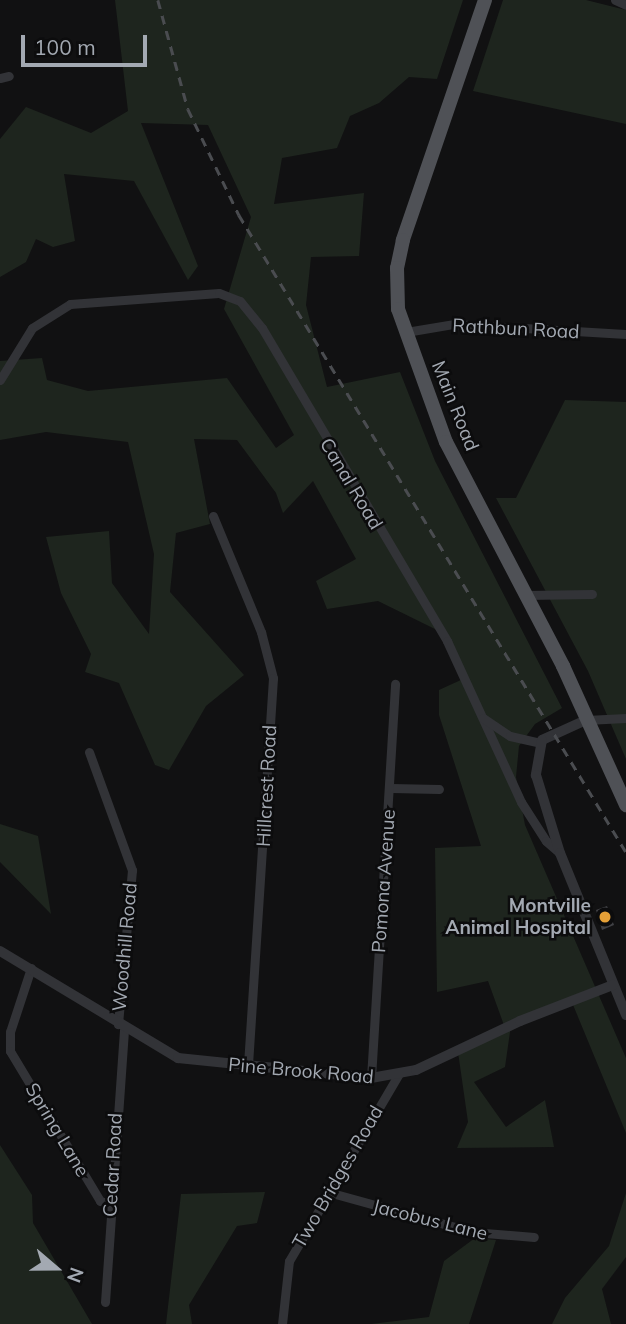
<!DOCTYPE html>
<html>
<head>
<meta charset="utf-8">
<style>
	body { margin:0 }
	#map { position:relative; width:626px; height:1324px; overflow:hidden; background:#111112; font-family:Mulish,sans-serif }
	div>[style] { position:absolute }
	.green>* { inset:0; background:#1e251e }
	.building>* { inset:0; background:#404145 }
	.minor>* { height:9px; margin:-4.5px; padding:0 4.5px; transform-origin:4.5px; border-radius:4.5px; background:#323337 }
	.tertiary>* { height:10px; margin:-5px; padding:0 5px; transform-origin:5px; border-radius:5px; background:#323337 }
	.primary>* { height:14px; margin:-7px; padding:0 7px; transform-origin:7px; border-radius:7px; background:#4f5156 }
	.rail>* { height:2.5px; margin-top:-1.25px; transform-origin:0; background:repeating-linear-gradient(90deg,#4a4c50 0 9px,transparent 0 16px) }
	.dots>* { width:19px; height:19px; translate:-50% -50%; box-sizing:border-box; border:4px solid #0c0c0d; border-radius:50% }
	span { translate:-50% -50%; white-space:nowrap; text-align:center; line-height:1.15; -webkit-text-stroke:5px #0c0c0d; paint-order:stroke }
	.street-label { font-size:19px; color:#a3a9b2 }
	.poi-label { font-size:19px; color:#a3a9b2; font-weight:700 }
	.right { translate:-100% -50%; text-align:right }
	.north { position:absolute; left:21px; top:1233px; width:70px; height:70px; -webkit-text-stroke:5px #0c0c0d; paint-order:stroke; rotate:110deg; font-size:19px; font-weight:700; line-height:28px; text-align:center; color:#a3a9b2 }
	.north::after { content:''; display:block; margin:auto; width:24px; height:32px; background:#a3a9b2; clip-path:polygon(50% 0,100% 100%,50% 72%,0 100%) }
	.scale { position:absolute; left:21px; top:35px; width:126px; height:32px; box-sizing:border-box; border:4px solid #a3a9b2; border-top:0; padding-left:9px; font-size:21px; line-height:24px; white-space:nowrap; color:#a3a9b2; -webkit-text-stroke:5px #0c0c0d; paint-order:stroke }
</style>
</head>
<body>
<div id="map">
	<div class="green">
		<i style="clip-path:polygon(115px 0,463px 0,437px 79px,409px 77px,379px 103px,350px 116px,337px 148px,282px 158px,274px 204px,364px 193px,359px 256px,311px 257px,306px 305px,327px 387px,400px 372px,435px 461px,562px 708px,535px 724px,519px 746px,516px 777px,525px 825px,626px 1058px,626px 1133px,571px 1000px,511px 1025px,505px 1067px,474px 1082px,506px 1127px,545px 1100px,554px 1147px,457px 1148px,468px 1122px,458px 1052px,505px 1028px,488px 981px,437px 992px,435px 848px,481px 846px,439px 715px,439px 690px,463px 679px,441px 632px,378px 601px,327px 609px,316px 581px,356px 559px,313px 481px,283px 513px,276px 493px,237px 440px,194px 439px,210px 524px,176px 533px,170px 592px,244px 675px,206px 706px,169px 770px,155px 765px,119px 683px,85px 672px,91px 654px,61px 593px,46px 537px,109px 531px,112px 583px,149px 634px,154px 554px,128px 442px,46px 432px,0 440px,0 361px,42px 358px,47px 380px,88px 391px,227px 378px,276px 448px,294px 435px,224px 309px,251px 217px,208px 125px,141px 123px,198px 266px,188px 280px,134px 181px,64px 174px,75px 241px,53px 247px,36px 239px,26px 262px,0 277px,0 139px,26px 107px,91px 133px,128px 111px)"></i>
		<i style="clip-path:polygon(503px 0,586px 0,626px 10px,626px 124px,473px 91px)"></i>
		<i style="clip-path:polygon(565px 400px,626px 402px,626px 759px,588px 671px,496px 498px,516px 498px)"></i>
		<i style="clip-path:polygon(0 824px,38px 836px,51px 914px,0 862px)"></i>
		<i style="clip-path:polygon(0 1145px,32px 1195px,33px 1223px,92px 1324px,0 1324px)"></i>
		<i style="clip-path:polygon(265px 1192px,257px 1223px,237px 1226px,189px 1305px,192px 1324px,166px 1324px,181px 1194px)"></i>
		<i style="clip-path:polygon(626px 1193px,626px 1257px,602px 1289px,611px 1324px,552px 1324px,565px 1298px,609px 1246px)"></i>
		<i style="clip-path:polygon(475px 1238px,496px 1240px,469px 1324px,371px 1324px,429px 1317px,444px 1261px)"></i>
	</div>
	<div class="building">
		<i style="clip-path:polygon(607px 906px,614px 925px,602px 930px,596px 910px)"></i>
	</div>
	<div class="minor">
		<i style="left:615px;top:0;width:12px;rotate:24deg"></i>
		<i style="left:0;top:78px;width:9px;rotate:-13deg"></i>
		<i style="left:406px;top:332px;width:49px;rotate:-9.5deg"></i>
		<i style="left:454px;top:324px;width:172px;rotate:3.3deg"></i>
		<i style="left:0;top:380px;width:61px;rotate:-58.4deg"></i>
		<i style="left:32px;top:328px;width:45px;rotate:-32.3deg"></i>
		<i style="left:70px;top:304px;width:149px;rotate:-4.2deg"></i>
		<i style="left:219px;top:293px;width:22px;rotate:21deg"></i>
		<i style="left:240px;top:301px;width:35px;rotate:51deg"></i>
		<i style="left:262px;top:328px;width:364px;rotate:59.4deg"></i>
		<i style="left:447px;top:641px;width:177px;rotate:65.3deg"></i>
		<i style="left:521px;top:802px;width:46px;rotate:57.3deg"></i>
		<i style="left:546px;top:841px;width:18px;rotate:41deg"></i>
		<i style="left:213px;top:516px;width:126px;rotate:67.5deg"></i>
		<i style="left:261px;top:632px;width:48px;rotate:75.4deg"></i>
		<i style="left:273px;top:678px;width:389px;rotate:93.7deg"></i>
		<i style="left:526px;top:595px;width:66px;rotate:-0.9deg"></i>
		<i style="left:483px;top:718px;width:32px;rotate:34deg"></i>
		<i style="left:510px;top:736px;width:31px;rotate:13deg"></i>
		<i style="left:586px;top:720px;width:40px;rotate:-2.9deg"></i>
		<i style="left:89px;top:752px;width:126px;rotate:70deg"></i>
		<i style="left:132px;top:870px;width:155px;rotate:95.2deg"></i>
		<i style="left:391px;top:788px;width:48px;rotate:1.2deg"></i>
		<i style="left:31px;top:968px;width:67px;rotate:108.2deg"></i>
		<i style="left:10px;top:1032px;width:19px;rotate:90deg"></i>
		<i style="left:10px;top:1051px;width:175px;rotate:59deg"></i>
		<i style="left:100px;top:1201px;width:11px;rotate:15deg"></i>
		<i style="left:371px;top:1078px;width:395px;rotate:-86.5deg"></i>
		<i style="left:328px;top:1192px;width:150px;rotate:15.4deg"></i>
		<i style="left:473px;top:1232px;width:61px;rotate:4.7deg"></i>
		<i style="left:105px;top:1302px;width:273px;rotate:-86deg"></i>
		<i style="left:282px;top:1324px;width:63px;rotate:-83.7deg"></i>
		<i style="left:289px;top:1261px;width:216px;rotate:-59.6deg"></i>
	</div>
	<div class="tertiary">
		<i style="left:586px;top:720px;width:48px;rotate:155.6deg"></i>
		<i style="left:542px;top:740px;width:36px;rotate:100deg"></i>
		<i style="left:536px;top:775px;width:82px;rotate:72.9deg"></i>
		<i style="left:560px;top:853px;width:175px;rotate:67.8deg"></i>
		<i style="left:0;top:951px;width:208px;rotate:31deg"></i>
		<i style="left:178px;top:1058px;width:194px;rotate:5.9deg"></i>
		<i style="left:371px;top:1078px;width:46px;rotate:-10.1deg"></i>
		<i style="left:416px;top:1070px;width:115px;rotate:-25.2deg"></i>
		<i style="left:520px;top:1021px;width:100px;rotate:-21.2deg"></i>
	</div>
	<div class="primary">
		<i style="left:485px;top:0;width:254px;rotate:108.9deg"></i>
		<i style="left:403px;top:240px;width:29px;rotate:102deg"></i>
		<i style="left:397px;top:268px;width:41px;rotate:88.6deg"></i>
		<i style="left:398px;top:309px;width:141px;rotate:70.2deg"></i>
		<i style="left:446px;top:442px;width:253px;rotate:62.4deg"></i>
		<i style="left:563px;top:666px;width:153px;rotate:65.6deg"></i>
	</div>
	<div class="rail">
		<i style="left:158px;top:0;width:113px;rotate:74.6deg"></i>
		<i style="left:188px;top:109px;width:118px;rotate:64.3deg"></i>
		<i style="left:239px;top:215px;width:745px;rotate:58.72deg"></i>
	</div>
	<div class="dots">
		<i style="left:605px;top:917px;background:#e5a037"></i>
	</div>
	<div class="street-label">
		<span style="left:516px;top:329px;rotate:3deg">Rathbun Road</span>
		<span style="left:455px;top:406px;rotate:68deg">Main Road</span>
		<span style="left:351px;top:484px;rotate:59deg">Canal Road</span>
		<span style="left:267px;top:786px;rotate:-87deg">Hillcrest Road</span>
		<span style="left:384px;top:881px;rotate:-86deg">Pomona Avenue</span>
		<span style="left:125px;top:947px;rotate:-85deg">Woodhill Road</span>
		<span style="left:301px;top:1071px;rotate:5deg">Pine Brook Road</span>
		<span style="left:57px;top:1130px;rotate:59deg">Spring Lane</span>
		<span style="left:113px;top:1165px;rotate:-87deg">Cedar Road</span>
		<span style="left:338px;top:1177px;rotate:-60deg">Two Bridges Road</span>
		<span style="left:430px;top:1220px;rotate:14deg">Jacobus Lane</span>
	</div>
	<div class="poi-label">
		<span class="right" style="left:591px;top:917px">Montville<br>Animal Hospital</span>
	</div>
	<div class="north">N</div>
	<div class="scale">100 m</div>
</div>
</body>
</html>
